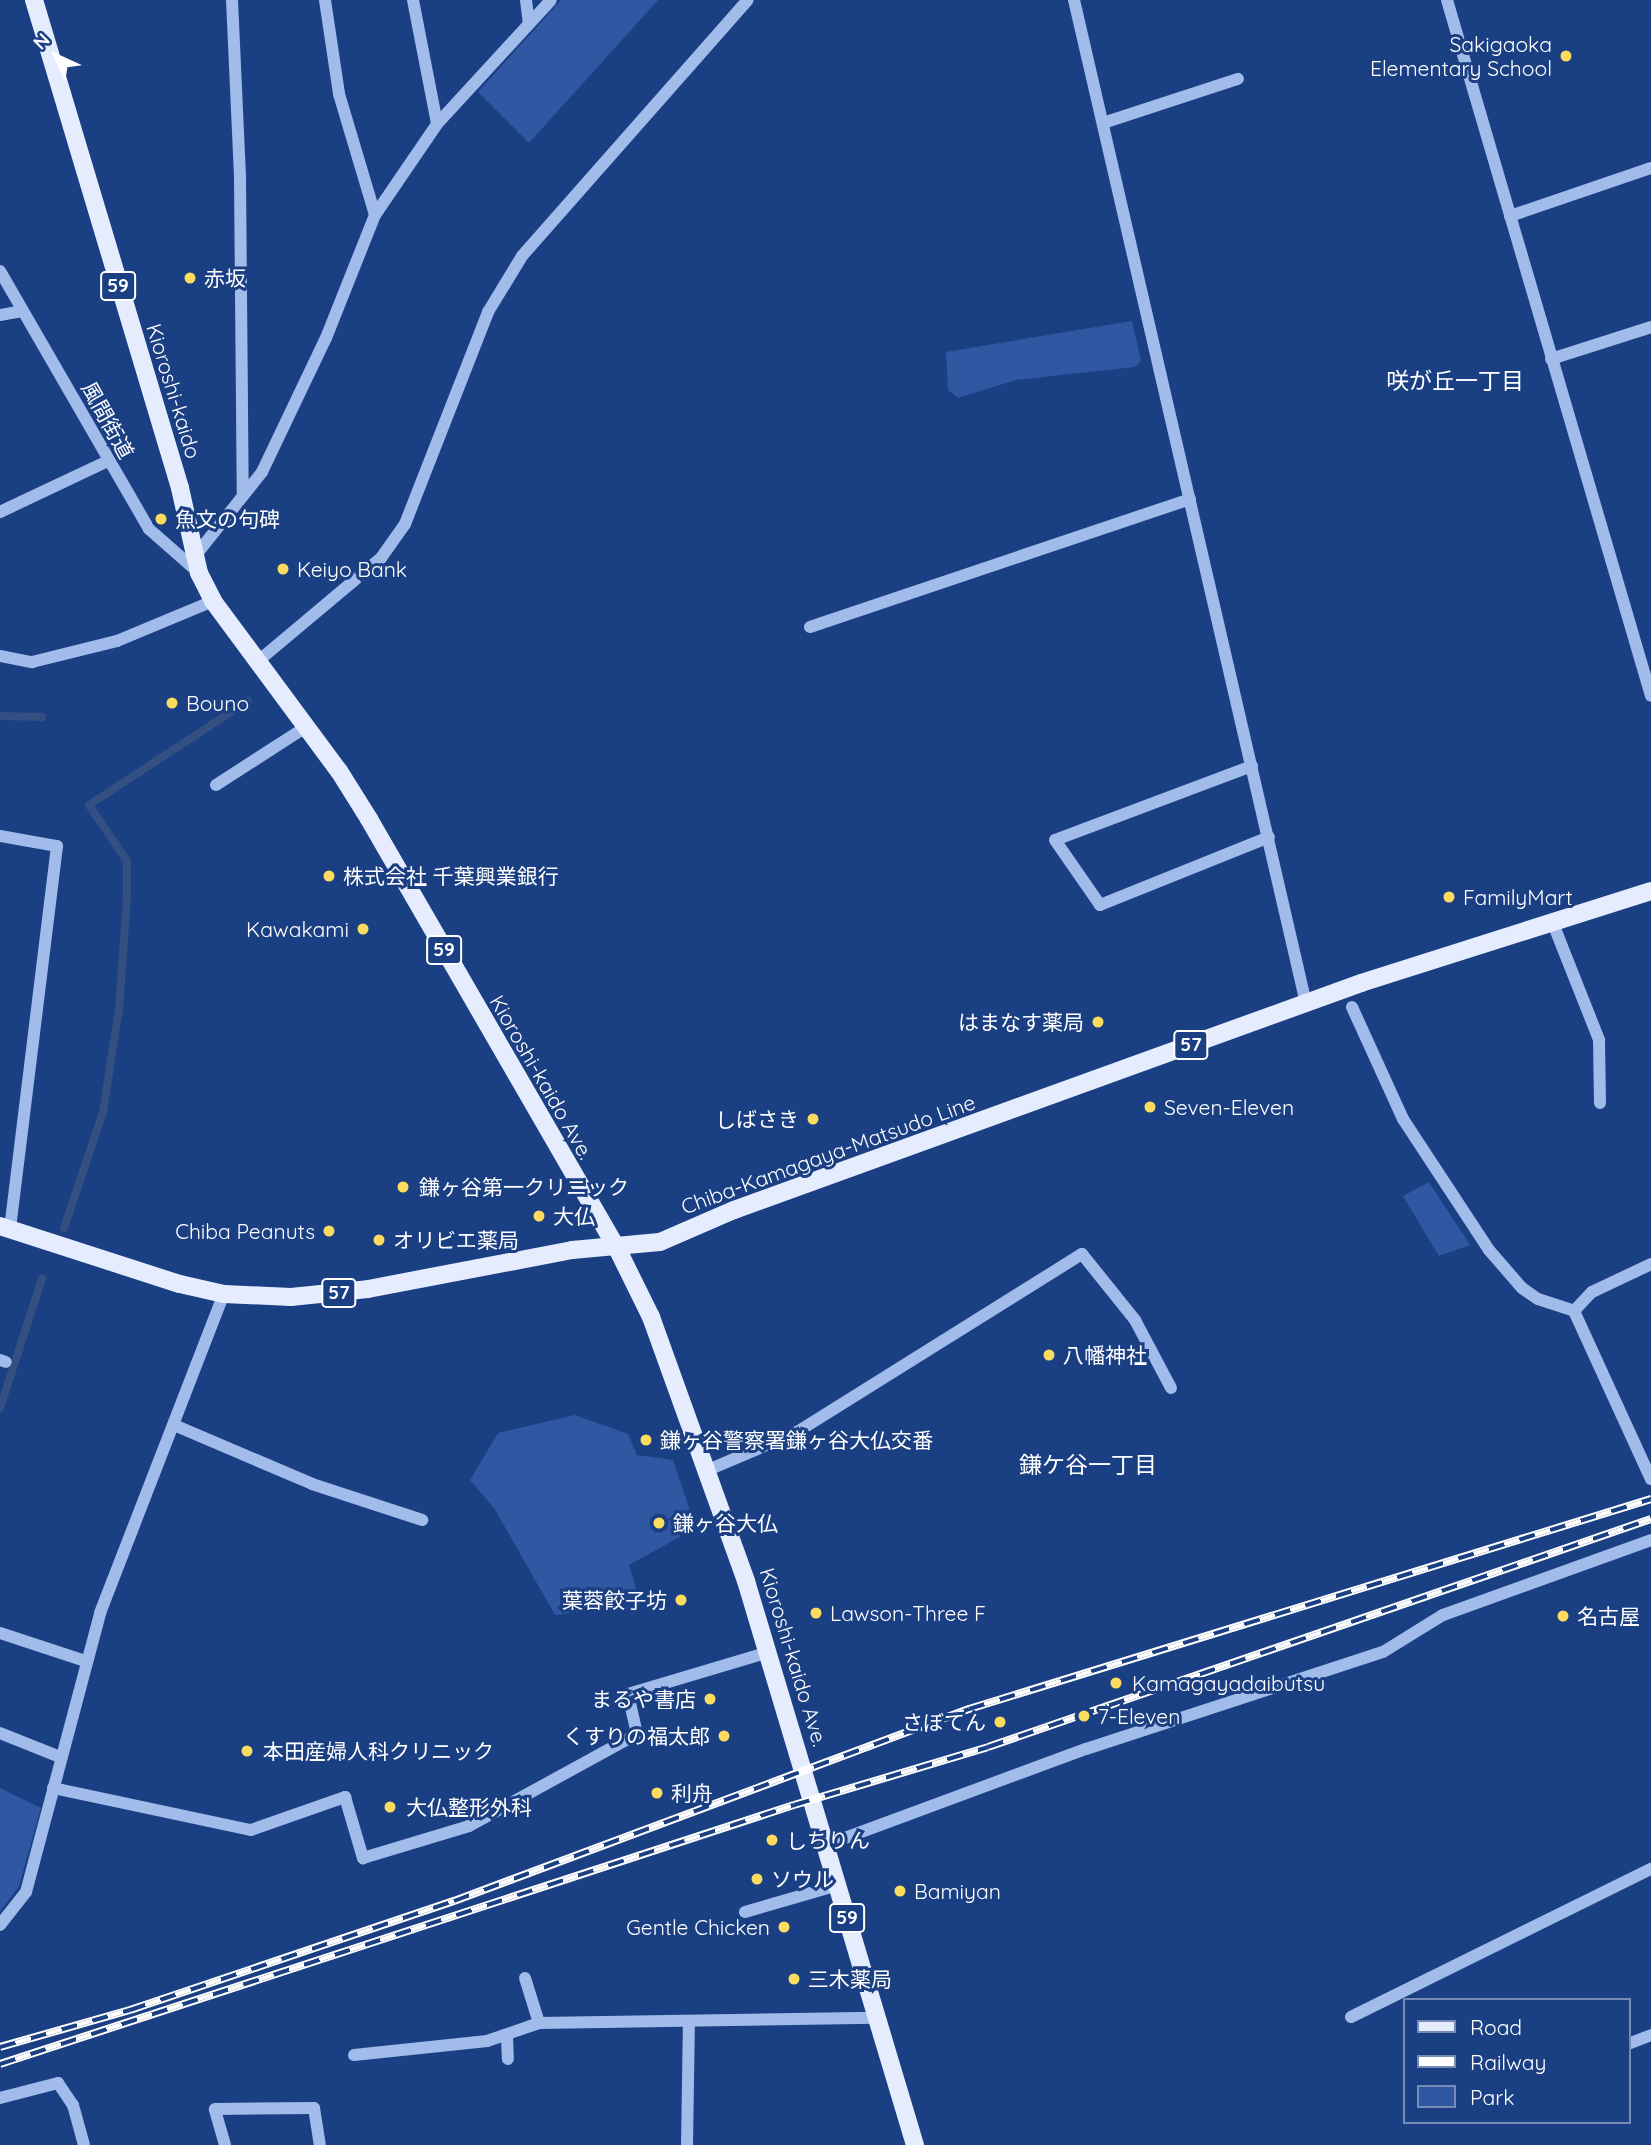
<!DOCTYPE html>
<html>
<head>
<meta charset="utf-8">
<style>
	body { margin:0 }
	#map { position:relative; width:1651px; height:2145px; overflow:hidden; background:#1b3f83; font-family:Quicksand,"Noto Sans JP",sans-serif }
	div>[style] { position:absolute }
	.green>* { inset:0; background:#2f57a2 }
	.stream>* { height:8px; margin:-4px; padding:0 4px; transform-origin:4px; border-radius:4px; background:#344f81 }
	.minor>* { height:12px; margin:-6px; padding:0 6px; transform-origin:6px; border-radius:6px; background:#a1bbea }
	.major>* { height:18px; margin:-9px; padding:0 9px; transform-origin:9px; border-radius:9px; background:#e5ecfe }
	.rail>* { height:8px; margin-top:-4px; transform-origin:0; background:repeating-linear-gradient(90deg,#1b3f83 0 16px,#fff 0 32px); box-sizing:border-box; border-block:2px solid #fff }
	.dots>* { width:19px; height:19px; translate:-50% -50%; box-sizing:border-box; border:4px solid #1b3f83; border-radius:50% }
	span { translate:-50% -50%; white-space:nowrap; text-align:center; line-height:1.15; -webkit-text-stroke:6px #1b3f83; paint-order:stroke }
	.shield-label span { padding:2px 5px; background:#1b3f83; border:2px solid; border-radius:5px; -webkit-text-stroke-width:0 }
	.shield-label { font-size:19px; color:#fff; font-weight:700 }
	.poi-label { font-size:21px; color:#fff }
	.right { translate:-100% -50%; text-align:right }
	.left { translate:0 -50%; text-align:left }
	.street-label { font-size:21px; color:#fff }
	.neighbourhood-label { font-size:23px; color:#fff }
	.legend { position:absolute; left:1403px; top:1998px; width:228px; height:126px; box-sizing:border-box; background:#1b3f83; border:2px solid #768cb5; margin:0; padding:9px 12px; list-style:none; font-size:21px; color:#fff }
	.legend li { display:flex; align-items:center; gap:14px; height:35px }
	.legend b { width:35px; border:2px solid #768cb5 }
	.north { position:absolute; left:21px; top:21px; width:70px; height:70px; -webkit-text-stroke:5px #1b3f83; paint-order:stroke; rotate:315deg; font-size:19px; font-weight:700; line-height:28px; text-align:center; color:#fff }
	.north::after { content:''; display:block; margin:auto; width:24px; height:32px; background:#fff; clip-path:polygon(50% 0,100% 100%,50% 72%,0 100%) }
</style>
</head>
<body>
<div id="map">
	<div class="green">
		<i style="clip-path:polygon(561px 0,658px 0,529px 143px,478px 92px)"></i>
		<i style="clip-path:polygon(1132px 321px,1141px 361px,1135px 367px,1016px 380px,958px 398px,948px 390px,946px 352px)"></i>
		<i style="clip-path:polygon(1429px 1182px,1470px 1245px,1439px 1256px,1403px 1196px)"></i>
		<i style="clip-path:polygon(575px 1415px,628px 1434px,637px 1455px,673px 1460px,696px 1528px,629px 1565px,639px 1597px,603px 1609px,555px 1615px,494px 1508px,470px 1480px,498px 1433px)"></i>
		<i style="clip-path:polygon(0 1788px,41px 1808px,19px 1886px,0 1912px)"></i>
	</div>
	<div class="stream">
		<i style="left:0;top:716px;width:42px;rotate:1.4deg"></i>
		<i style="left:64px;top:1228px;width:122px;rotate:-71.4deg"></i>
		<i style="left:103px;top:1112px;width:104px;rotate:-81.2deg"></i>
		<i style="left:119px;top:1009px;width:111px;rotate:-85.9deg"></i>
		<i style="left:127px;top:898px;width:37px;rotate:-90deg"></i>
		<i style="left:127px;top:861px;width:68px;rotate:-124.2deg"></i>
		<i style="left:89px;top:805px;width:190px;rotate:-33.2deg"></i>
		<i style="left:0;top:1408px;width:136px;rotate:-72deg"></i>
	</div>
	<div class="minor">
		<i style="left:232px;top:0;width:178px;rotate:87.4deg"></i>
		<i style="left:240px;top:178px;width:316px;rotate:89.5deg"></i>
		<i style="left:325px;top:0;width:95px;rotate:81.5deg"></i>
		<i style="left:339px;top:94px;width:126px;rotate:73.4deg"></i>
		<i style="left:413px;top:0;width:126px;rotate:79deg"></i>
		<i style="left:526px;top:0;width:24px;rotate:83deg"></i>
		<i style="left:1074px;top:0;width:1029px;rotate:76.98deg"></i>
		<i style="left:1447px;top:0;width:725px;rotate:73.66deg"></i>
		<i style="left:1103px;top:123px;width:142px;rotate:-18.1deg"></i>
		<i style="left:1510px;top:216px;width:149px;rotate:-18.8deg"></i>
		<i style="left:0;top:271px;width:298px;rotate:60deg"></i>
		<i style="left:149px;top:529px;width:67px;rotate:41.3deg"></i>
		<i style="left:0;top:315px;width:22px;rotate:-10deg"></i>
		<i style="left:1551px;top:359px;width:105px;rotate:-17.7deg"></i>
		<i style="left:0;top:512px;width:119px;rotate:-25.3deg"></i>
		<i style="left:195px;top:556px;width:107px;rotate:-51.4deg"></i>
		<i style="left:262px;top:472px;width:148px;rotate:-64.5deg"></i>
		<i style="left:326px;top:338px;width:132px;rotate:-68.3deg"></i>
		<i style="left:375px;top:215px;width:110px;rotate:-55.7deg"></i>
		<i style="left:437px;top:124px;width:168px;rotate:-47.4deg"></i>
		<i style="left:810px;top:627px;width:401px;rotate:-18.6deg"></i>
		<i style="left:0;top:656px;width:33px;rotate:11deg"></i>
		<i style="left:32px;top:662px;width:88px;rotate:-13.9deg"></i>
		<i style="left:117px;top:641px;width:104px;rotate:-22.6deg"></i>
		<i style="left:257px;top:662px;width:162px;rotate:-40deg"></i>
		<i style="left:381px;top:558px;width:42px;rotate:-54.8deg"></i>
		<i style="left:405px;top:524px;width:228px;rotate:-68.6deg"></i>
		<i style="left:488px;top:312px;width:66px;rotate:-58.7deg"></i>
		<i style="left:522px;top:256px;width:341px;rotate:-48.6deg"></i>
		<i style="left:1252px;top:766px;width:210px;rotate:159.4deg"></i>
		<i style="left:1055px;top:840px;width:79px;rotate:55.3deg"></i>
		<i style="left:1100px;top:905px;width:182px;rotate:-21.9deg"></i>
		<i style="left:216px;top:785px;width:107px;rotate:-32.8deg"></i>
		<i style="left:0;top:836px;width:58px;rotate:10deg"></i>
		<i style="left:57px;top:846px;width:386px;rotate:97deg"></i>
		<i style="left:1552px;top:921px;width:128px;rotate:68.4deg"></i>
		<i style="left:1599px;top:1040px;width:63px;rotate:89.1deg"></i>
		<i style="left:1352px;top:1007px;width:123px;rotate:65.5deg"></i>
		<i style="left:1403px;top:1119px;width:157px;rotate:56.7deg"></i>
		<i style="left:1489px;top:1250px;width:50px;rotate:49deg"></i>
		<i style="left:1522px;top:1288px;width:19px;rotate:35deg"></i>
		<i style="left:1538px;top:1299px;width:38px;rotate:18deg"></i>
		<i style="left:1574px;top:1311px;width:185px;rotate:65.4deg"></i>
		<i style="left:1574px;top:1311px;width:26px;rotate:-47deg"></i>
		<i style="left:1592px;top:1292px;width:65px;rotate:-25.4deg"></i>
		<i style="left:0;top:1360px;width:6px;rotate:18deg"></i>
		<i style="left:174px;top:1425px;width:150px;rotate:23.1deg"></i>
		<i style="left:312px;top:1484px;width:116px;rotate:18.1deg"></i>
		<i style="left:708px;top:1470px;width:97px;rotate:-23.1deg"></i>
		<i style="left:797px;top:1432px;width:336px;rotate:-32deg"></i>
		<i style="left:1082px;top:1254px;width:85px;rotate:51.2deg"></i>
		<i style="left:1135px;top:1320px;width:77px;rotate:62.1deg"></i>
		<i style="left:0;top:1633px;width:89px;rotate:18.2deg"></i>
		<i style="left:0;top:1733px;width:65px;rotate:21.8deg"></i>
		<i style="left:53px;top:1788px;width:202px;rotate:12deg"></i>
		<i style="left:251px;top:1830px;width:100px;rotate:-19.3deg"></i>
		<i style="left:345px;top:1797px;width:64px;rotate:73.6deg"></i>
		<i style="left:363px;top:1858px;width:111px;rotate:-16.8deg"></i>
		<i style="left:469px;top:1826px;width:192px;rotate:-28.7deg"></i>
		<i style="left:637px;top:1734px;width:41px;rotate:-102.7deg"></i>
		<i style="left:628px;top:1694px;width:147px;rotate:-16.6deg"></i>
		<i style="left:826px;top:1845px;width:277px;rotate:-20.3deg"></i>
		<i style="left:1086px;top:1749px;width:312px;rotate:-18.1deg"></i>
		<i style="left:1383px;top:1652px;width:70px;rotate:-31.7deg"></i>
		<i style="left:1443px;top:1615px;width:221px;rotate:-19.8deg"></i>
		<i style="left:745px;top:1912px;width:97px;rotate:-16.2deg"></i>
		<i style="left:0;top:1925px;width:42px;rotate:-51.8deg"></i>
		<i style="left:26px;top:1892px;width:289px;rotate:-75.1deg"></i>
		<i style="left:100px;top:1613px;width:342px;rotate:-68.8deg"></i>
		<i style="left:525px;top:1978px;width:47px;rotate:72.7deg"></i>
		<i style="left:1351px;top:2017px;width:335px;rotate:-26.3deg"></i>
		<i style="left:507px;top:2035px;width:24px;rotate:88deg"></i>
		<i style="left:1628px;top:2044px;width:25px;rotate:-21deg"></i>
		<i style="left:354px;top:2055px;width:134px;rotate:-6deg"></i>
		<i style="left:487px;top:2041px;width:55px;rotate:-19.1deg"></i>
		<i style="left:539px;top:2023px;width:337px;rotate:-0.9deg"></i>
		<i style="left:0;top:2098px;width:60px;rotate:-14.5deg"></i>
		<i style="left:58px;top:2083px;width:27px;rotate:56deg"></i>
		<i style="left:73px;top:2105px;width:41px;rotate:74.6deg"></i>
		<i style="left:225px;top:2145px;width:37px;rotate:-106deg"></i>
		<i style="left:215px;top:2109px;width:99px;rotate:-0.6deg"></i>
		<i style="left:314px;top:2108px;width:37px;rotate:81deg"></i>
		<i style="left:687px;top:2145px;width:121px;rotate:-89.1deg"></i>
	</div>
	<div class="major">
		<i style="left:34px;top:0;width:509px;rotate:73.34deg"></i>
		<i style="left:180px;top:488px;width:87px;rotate:77.4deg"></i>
		<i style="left:199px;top:573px;width:31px;rotate:63deg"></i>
		<i style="left:213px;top:601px;width:212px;rotate:53.5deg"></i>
		<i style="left:339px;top:771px;width:57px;rotate:58deg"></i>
		<i style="left:369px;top:819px;width:496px;rotate:60deg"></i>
		<i style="left:617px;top:1248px;width:77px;rotate:63.8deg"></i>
		<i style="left:651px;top:1317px;width:281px;rotate:70.2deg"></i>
		<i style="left:746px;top:1581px;width:589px;rotate:73.32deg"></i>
		<i style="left:0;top:1226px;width:189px;rotate:17.9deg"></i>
		<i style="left:180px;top:1284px;width:45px;rotate:12.8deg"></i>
		<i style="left:224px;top:1294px;width:67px;rotate:2.6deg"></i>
		<i style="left:291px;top:1297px;width:77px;rotate:-5.9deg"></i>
		<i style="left:368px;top:1289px;width:208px;rotate:-10.8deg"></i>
		<i style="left:572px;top:1250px;width:88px;rotate:-5.2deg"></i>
		<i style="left:660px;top:1242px;width:81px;rotate:-23.4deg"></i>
		<i style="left:734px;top:1210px;width:667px;rotate:-19.9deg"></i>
		<i style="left:1361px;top:983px;width:304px;rotate:-17.6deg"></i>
	</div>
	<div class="rail">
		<i style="left:0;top:2047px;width:135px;rotate:-15.9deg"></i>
		<i style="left:130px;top:2010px;width:342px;rotate:-18.6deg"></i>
		<i style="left:454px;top:1901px;width:550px;rotate:-20.45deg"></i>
		<i style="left:969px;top:1709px;width:714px;rotate:-17.11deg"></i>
		<i style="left:0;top:2064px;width:835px;rotate:-18.07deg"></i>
		<i style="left:794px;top:1805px;width:202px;rotate:-16.6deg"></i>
		<i style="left:988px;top:1747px;width:701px;rotate:-18.98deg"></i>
	</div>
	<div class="dots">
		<i style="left:1566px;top:56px;background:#fcdc5e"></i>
		<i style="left:190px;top:278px;background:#fcdc5e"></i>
		<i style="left:161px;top:519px;background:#fcdc5e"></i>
		<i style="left:283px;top:569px;background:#fcdc5e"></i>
		<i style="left:172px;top:703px;background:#fcdc5e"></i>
		<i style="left:329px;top:876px;background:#fcdc5e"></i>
		<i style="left:1449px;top:897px;background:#fcdc5e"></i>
		<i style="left:363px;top:929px;background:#fcdc5e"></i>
		<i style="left:1098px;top:1022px;background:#fcdc5e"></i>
		<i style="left:1150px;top:1107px;background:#fcdc5e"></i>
		<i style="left:813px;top:1119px;background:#fcdc5e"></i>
		<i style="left:403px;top:1187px;background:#fcdc5e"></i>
		<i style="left:539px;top:1216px;background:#fcdc5e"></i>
		<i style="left:329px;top:1231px;background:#fcdc5e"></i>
		<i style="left:379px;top:1240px;background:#fcdc5e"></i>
		<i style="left:1049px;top:1355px;background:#fcdc5e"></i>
		<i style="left:646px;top:1440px;background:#fcdc5e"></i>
		<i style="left:659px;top:1523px;background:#fcdc5e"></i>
		<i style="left:681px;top:1600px;background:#fcdc5e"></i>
		<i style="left:816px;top:1613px;background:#fcdc5e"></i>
		<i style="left:1563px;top:1616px;background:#fcdc5e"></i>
		<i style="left:1116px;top:1683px;background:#fcdc5e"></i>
		<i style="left:710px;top:1699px;background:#fcdc5e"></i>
		<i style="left:1084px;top:1716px;background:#fcdc5e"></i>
		<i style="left:1000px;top:1722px;background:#fcdc5e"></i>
		<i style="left:724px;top:1736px;background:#fcdc5e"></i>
		<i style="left:247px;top:1751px;background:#fcdc5e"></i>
		<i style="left:657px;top:1793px;background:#fcdc5e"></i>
		<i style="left:390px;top:1807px;background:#fcdc5e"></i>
		<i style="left:772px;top:1840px;background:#fcdc5e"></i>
		<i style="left:757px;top:1879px;background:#fcdc5e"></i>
		<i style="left:900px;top:1891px;background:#fcdc5e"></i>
		<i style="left:784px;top:1927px;background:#fcdc5e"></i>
		<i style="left:794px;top:1979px;background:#fcdc5e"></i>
	</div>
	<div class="shield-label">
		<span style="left:118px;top:286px">59</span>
		<span style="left:444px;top:950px">59</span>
		<span style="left:1191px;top:1045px">57</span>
		<span style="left:339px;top:1293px">57</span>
		<span style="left:847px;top:1918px">59</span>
	</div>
	<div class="poi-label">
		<span class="right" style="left:1552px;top:56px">Sakigaoka<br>Elementary School</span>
		<span class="left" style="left:204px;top:278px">赤坂</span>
		<span class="left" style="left:175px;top:519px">魚文の句碑</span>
		<span class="left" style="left:297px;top:569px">Keiyo Bank</span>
		<span class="left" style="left:186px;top:703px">Bouno</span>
		<span class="left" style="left:343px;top:876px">株式会社 千葉興業銀行</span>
		<span class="left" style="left:1463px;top:897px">FamilyMart</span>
		<span class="right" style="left:349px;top:929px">Kawakami</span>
		<span class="right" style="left:1084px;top:1022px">はまなす薬局</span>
		<span class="left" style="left:1164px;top:1107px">Seven-Eleven</span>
		<span class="right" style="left:799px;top:1119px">しばさき</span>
		<span class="left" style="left:419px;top:1187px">鎌ヶ谷第一クリニック</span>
		<span class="left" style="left:553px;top:1216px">大仏</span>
		<span class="right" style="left:315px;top:1231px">Chiba Peanuts</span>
		<span class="left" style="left:393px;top:1240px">オリビエ薬局</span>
		<span class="left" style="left:1063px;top:1355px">八幡神社</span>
		<span class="left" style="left:660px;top:1440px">鎌ヶ谷警察署鎌ヶ谷大仏交番</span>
		<span class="left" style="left:673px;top:1523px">鎌ヶ谷大仏</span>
		<span class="right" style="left:667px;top:1600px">葉蓉餃子坊</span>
		<span class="left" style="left:830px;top:1613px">Lawson-Three F</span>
		<span class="left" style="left:1577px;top:1616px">名古屋</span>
		<span class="left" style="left:1132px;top:1683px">Kamagayadaibutsu</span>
		<span class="right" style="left:696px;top:1699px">まるや書店</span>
		<span class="left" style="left:1098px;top:1716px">7-Eleven</span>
		<span class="right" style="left:986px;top:1722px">さぼてん</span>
		<span class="right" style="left:710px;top:1736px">くすりの福太郎</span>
		<span class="left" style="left:263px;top:1751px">本田産婦人科クリニック</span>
		<span class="left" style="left:671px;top:1793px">利舟</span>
		<span class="left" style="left:406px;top:1807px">大仏整形外科</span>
		<span class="left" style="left:786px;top:1840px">しちりん</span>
		<span class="left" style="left:771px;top:1879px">ソウル</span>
		<span class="left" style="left:914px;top:1891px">Bamiyan</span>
		<span class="right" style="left:770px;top:1927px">Gentle Chicken</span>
		<span class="left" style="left:808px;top:1979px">三木薬局</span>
	</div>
	<div class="street-label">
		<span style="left:174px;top:391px;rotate:73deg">Kioroshi-kaido</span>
		<span style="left:108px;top:420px;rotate:61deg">風間街道</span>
		<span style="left:542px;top:1077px;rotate:60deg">Kioroshi-kaido Ave.</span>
		<span style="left:828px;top:1154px;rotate:-20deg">Chiba-Kamagaya-Matsudo Line</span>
		<span style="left:794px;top:1657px;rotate:73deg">Kioroshi-kaido Ave.</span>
	</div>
	<div class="neighbourhood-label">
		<span style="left:1455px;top:381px">咲が丘一丁目</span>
		<span style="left:1088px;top:1465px">鎌ケ谷一丁目</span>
	</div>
	<ul class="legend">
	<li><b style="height:9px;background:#e5ecfe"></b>Road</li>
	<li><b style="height:9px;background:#fff"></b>Railway</li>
	<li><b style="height:19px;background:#2f57a2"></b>Park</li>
	</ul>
	<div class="north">N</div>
</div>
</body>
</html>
